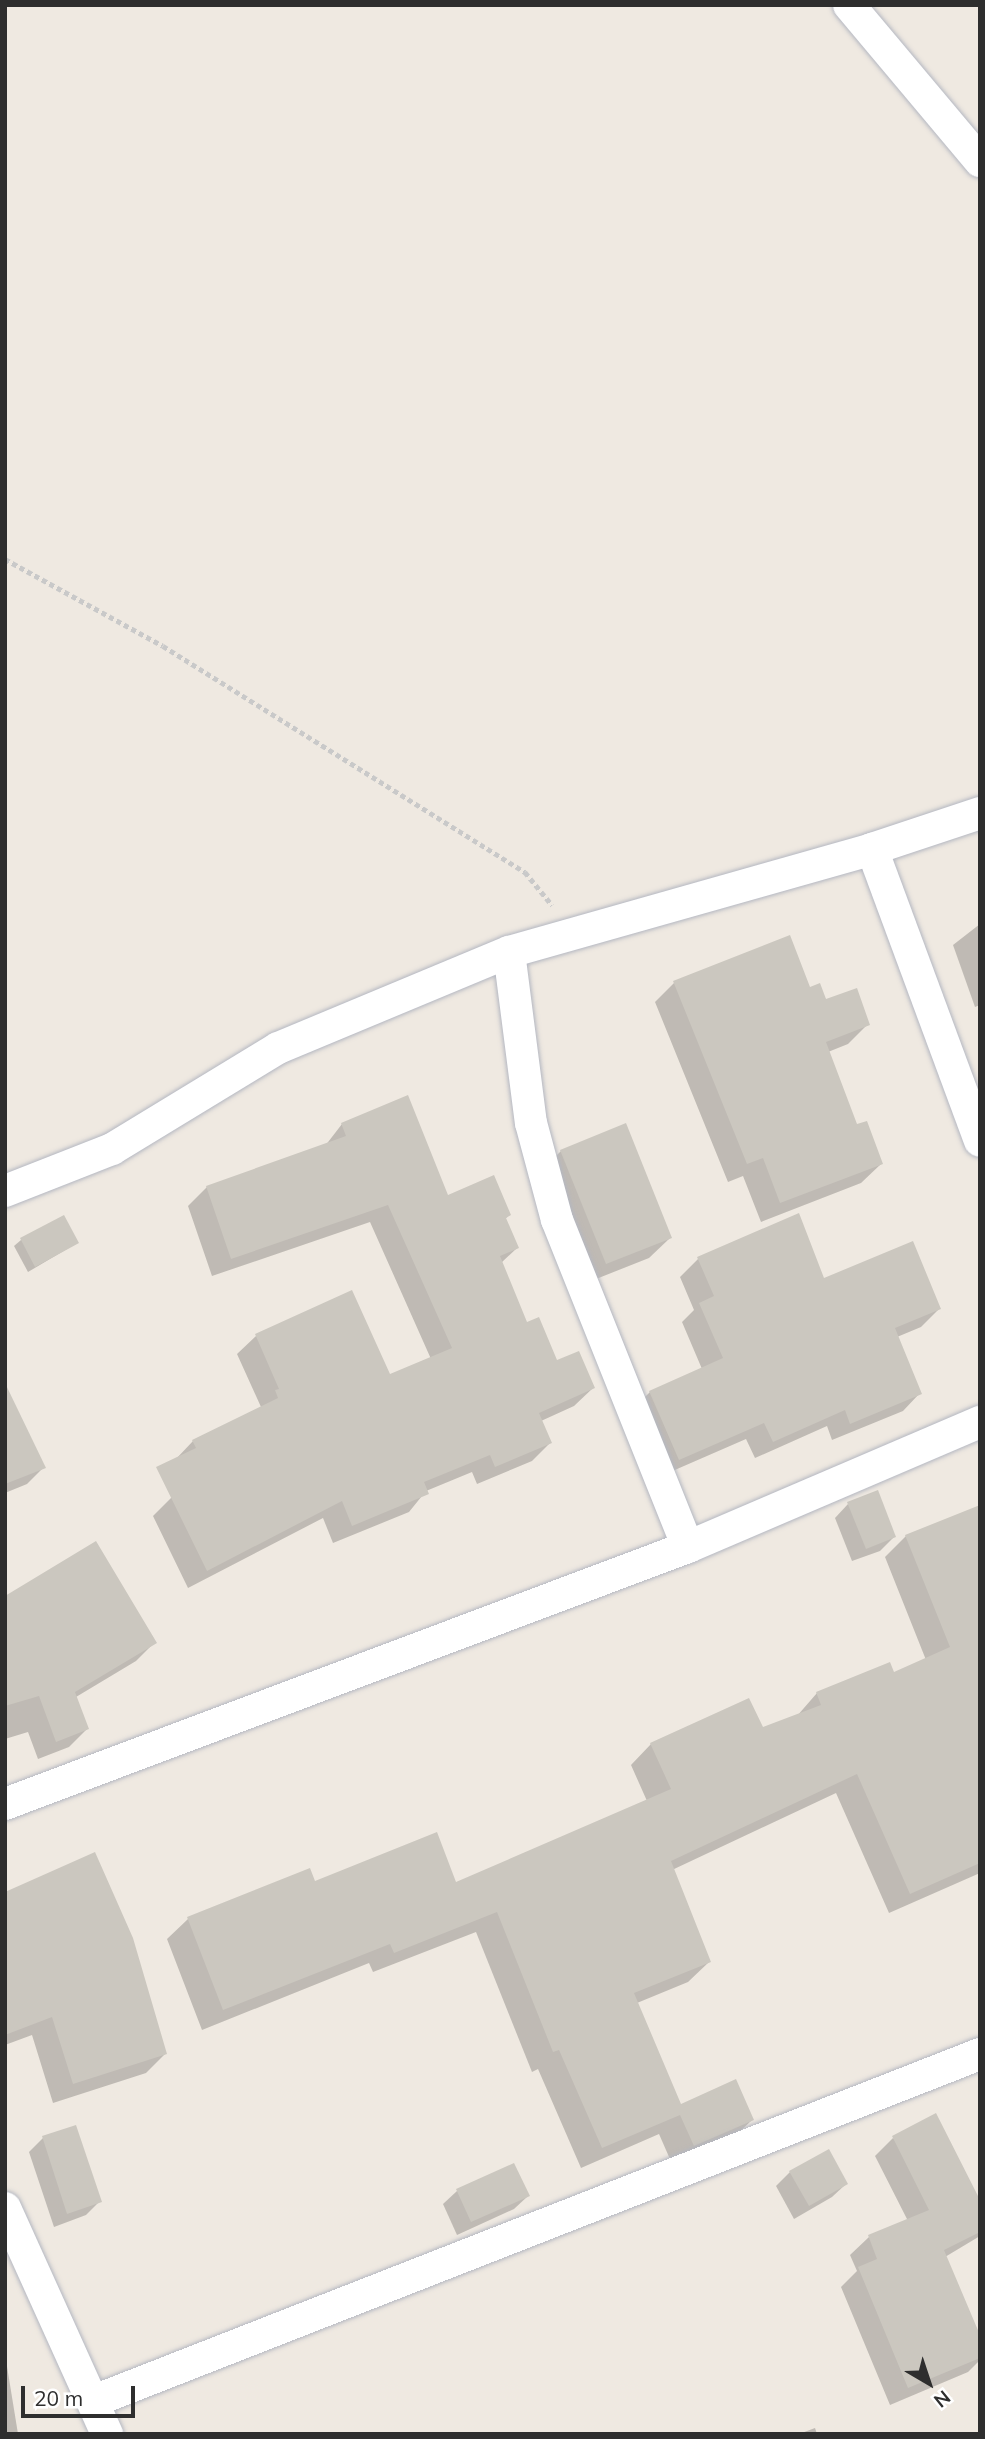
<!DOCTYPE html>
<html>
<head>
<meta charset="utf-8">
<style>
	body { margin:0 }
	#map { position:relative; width:985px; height:2439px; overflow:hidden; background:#efe9e1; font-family:Mulish,sans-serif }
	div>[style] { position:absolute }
	.shadow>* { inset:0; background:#0003 }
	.building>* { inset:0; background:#cbc7bf }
	.path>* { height:4.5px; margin-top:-2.25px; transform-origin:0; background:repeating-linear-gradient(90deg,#c9c9c9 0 5px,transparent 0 8.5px) }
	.roads { filter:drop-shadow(0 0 2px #b4b7c1) drop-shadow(0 0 2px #b4b7c1) }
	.street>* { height:32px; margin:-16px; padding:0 16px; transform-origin:16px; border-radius:16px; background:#fff }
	span { translate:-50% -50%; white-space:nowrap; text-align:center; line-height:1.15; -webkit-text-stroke:7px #fff; paint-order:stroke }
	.frame { position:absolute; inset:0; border:7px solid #2e2e2e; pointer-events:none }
	.north { position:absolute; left:894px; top:2348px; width:70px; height:70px; -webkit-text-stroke:5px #fff; paint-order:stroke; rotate:141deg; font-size:19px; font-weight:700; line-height:28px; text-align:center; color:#2e2e2e }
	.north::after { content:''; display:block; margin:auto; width:24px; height:32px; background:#2e2e2e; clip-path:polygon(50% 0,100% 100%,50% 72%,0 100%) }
	.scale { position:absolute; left:21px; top:2386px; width:114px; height:32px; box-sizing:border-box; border:4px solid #2e2e2e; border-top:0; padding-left:9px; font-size:21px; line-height:24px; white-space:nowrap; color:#2e2e2e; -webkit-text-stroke:5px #fff; paint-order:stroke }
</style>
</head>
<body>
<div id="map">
	<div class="shadow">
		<i style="clip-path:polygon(980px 924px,980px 1005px,975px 1007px,953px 945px)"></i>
		<i style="clip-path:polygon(674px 983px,809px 989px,868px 1024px,848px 1044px,828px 1052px,856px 1126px,881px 1164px,861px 1183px,761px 1222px,743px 1176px,728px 1182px,655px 1002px)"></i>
		<i style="clip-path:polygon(342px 1124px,447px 1197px,509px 1215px,504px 1220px,517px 1248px,501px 1263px,526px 1325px,556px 1363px,593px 1388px,574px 1406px,541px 1421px,550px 1443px,532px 1461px,477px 1484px,472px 1472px,426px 1491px,409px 1512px,333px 1543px,323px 1518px,188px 1588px,153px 1516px,172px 1497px,175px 1460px,193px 1441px,261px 1407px,237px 1354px,256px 1336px,351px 1292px,389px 1376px,431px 1359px,370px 1222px,212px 1276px,188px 1206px,207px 1187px,325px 1146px)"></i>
		<i style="clip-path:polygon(561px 1151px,670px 1238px,649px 1258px,586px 1283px,541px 1171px)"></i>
		<i style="clip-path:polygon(21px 1240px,77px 1243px,28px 1272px,14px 1246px)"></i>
		<i style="clip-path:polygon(698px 1259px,823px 1280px,939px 1309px,921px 1327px,897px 1337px,920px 1393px,903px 1411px,832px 1440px,827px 1426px,755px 1458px,746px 1439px,661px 1476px,632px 1410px,650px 1392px,702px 1369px,682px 1322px,694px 1310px,680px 1277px)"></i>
		<i style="clip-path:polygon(5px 1418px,43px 1468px,27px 1484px,5px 1493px)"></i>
		<i style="clip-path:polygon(848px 1504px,894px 1537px,880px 1551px,852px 1561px,835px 1518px)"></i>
		<i style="clip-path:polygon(980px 1507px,980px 1873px,889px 1913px,836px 1793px,672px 1870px,709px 1962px,688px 1982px,637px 2003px,680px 2106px,752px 2120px,731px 2140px,673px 2166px,659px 2134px,581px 2168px,538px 2069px,532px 2072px,476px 1932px,373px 1972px,369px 1963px,202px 2030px,167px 1939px,188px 1919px,309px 1870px,314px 1883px,455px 1884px,647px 1801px,631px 1765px,651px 1744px,762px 1730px,797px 1716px,817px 1693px,893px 1675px,926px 1660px,885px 1557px,906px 1536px)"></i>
		<i style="clip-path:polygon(5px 1638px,154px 1643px,136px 1661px,76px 1697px,87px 1729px,69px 1747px,38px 1759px,28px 1732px,5px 1739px)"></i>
		<i style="clip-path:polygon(5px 1894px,165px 2054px,146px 2073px,53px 2103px,32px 2035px,5px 2045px)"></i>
		<i style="clip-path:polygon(43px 2138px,100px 2201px,86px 2215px,54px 2227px,29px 2152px)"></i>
		<i style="clip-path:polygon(893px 2138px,980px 2204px,980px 2236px,945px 2257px,980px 2340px,980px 2360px,968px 2372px,890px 2405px,841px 2287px,857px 2271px,850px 2255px,869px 2237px,908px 2221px,875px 2156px)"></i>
		<i style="clip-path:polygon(790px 2172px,846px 2184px,832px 2197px,794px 2219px,776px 2186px)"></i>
		<i style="clip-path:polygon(457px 2191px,528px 2196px,514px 2209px,457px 2235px,443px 2204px)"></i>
		<i style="clip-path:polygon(5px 2354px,18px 2434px,5px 2434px)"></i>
		<i style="clip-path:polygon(815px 2428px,817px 2434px,799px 2434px)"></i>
	</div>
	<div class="building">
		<i style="clip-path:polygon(790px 935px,810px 987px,820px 983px,826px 999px,857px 988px,870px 1025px,826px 1042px,857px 1124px,867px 1121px,883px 1164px,780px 1203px,763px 1158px,747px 1164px,673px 981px)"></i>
		<i style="clip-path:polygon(408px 1095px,448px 1195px,494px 1175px,511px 1215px,506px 1218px,519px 1248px,500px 1256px,527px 1322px,539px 1317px,557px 1360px,579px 1351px,595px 1388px,539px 1413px,552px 1443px,495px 1467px,490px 1455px,424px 1482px,429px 1494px,352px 1526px,342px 1501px,207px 1571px,156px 1467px,196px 1448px,192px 1440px,278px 1398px,275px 1390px,279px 1389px,255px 1334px,352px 1290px,390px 1374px,452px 1348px,388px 1205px,231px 1259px,206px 1186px,346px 1136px,341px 1123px)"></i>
		<i style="clip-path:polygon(626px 1123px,672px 1238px,606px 1264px,560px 1150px)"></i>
		<i style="clip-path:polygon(799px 1213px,824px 1278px,913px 1241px,941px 1309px,895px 1328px,922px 1394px,850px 1424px,845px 1410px,773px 1442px,764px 1423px,679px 1460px,649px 1391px,723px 1358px,699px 1303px,714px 1296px,697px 1257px)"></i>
		<i style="clip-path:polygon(64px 1215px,79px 1243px,35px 1267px,20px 1238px)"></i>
		<i style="clip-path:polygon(5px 1383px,46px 1468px,5px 1484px)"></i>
		<i style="clip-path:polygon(878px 1490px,896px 1537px,866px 1549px,847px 1502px)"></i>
		<i style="clip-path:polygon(980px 1505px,980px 1863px,910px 1894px,857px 1774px,671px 1861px,711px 1962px,634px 1993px,681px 2104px,736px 2079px,754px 2120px,694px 2146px,680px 2115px,602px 2148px,559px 2050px,553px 2052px,497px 1912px,394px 1953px,390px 1944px,223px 2010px,187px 1917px,310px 1868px,315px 1881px,437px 1832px,456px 1882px,671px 1789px,650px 1743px,749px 1698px,763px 1727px,821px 1705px,816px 1692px,890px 1662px,894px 1672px,950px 1647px,905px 1535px)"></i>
		<i style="clip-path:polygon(96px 1541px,157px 1643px,75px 1692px,89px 1729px,56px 1742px,39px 1696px,5px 1706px,5px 1596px)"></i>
		<i style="clip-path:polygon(95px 1852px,133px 1938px,167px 2054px,73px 2084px,52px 2017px,5px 2035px,5px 1892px)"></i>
		<i style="clip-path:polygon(936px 2113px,980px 2200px,980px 2232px,944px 2250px,980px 2335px,980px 2358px,908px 2388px,858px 2267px,877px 2259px,868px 2235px,929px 2210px,892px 2136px)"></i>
		<i style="clip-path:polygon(76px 2125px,102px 2202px,67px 2214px,42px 2136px)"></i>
		<i style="clip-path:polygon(829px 2149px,848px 2184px,809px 2206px,789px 2171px)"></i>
		<i style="clip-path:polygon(514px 2163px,530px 2196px,471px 2222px,456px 2189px)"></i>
	</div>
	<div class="path">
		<i style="left:5px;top:559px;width:180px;rotate:28.8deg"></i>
		<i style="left:163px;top:646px;width:427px;rotate:32deg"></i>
		<i style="left:525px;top:872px;width:43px;rotate:50.7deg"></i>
	</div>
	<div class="roads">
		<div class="street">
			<i style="left:849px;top:5px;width:204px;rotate:50deg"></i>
			<i style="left:872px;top:849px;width:311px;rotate:69.7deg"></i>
			<i style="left:509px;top:952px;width:172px;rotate:82.7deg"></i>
			<i style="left:531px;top:1123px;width:100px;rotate:75deg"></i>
			<i style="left:557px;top:1220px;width:352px;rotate:68.2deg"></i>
			<i style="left:5px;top:1191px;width:115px;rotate:-21.4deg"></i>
			<i style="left:112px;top:1149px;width:194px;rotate:-31.3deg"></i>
			<i style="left:278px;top:1048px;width:250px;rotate:-22.6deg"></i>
			<i style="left:509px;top:952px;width:377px;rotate:-15.8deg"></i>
			<i style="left:872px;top:849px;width:114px;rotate:-18.4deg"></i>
			<i style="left:5px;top:1804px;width:730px;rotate:-20.62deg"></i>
			<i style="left:688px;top:1547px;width:318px;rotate:-23.2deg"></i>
			<i style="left:5px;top:2208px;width:248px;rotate:65.7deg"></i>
			<i style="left:94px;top:2401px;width:952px;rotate:-21.39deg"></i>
		</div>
	</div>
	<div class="frame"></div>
	<div class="north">N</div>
	<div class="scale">20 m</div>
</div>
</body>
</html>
